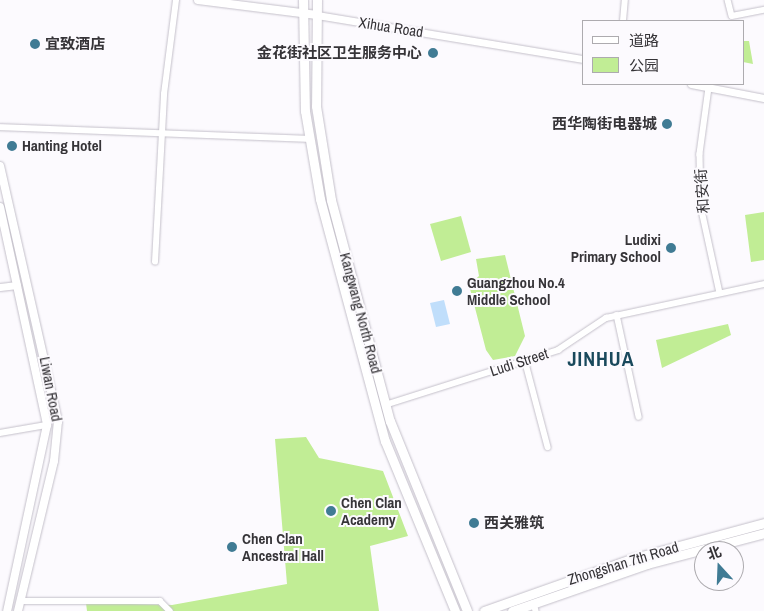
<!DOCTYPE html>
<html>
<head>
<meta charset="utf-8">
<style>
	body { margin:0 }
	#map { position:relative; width:764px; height:611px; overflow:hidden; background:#fcfafe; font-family:"Archivo Narrow","Noto Sans SC",sans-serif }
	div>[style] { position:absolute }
	.green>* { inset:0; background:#c1ed95 }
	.water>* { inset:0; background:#c0defb }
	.roads { filter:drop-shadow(0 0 1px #c4c0ca) drop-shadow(0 0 1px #c4c0ca) }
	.minor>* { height:5.5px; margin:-2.75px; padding:0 2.75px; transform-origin:2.75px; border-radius:2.75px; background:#fff }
	.tertiary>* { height:7px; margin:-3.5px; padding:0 3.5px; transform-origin:3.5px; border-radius:3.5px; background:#fff }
	.secondary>* { height:8px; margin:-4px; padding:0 4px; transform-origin:4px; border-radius:4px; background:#fff }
	.primary>* { height:9px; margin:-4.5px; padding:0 4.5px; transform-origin:4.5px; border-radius:4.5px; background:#fff }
	.dots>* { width:14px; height:14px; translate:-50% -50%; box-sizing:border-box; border:2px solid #fcfafe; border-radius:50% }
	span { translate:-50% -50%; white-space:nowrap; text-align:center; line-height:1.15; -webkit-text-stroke:4px #fcfafe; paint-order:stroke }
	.street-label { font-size:15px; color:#363438 }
	.poi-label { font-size:15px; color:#363438; font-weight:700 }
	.left { translate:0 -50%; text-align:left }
	.right { translate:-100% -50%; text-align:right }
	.district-label { font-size:20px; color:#19495c; font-weight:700; letter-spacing:1px }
	.legend { position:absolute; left:582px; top:20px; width:162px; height:65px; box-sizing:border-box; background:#fcfafe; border:1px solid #adabaf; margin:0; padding:6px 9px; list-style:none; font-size:15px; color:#363438 }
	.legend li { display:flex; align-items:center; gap:10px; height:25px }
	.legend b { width:25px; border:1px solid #adabaf }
	.north { position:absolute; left:694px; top:541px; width:50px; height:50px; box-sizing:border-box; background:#fcfafe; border:1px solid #adabaf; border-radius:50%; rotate:340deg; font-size:14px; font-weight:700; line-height:20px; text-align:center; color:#363438 }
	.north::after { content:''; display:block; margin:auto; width:18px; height:22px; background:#407b94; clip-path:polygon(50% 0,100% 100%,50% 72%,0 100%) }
</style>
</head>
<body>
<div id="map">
	<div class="green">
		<i style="clip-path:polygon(743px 41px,749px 41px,753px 64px,743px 62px)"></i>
		<i style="clip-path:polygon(764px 212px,764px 260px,751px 262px,745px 215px)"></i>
		<i style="clip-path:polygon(461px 216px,471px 252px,441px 261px,430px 224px)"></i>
		<i style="clip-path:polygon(505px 255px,525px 336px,515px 356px,493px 360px,486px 350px,469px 285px,479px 276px,476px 259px)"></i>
		<i style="clip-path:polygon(728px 324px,731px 335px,662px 368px,656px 340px)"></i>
		<i style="clip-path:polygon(306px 437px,319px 458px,383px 471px,408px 536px,370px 546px,379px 611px,87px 611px,86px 603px,172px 605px,287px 584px,275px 439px)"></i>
	</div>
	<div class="water">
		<i style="clip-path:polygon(444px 300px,450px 324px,436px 327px,430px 303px)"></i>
	</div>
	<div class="roads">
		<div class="minor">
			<i style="left:728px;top:0;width:16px;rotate:76deg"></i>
			<i style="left:732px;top:16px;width:33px;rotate:-11deg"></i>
			<i style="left:623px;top:21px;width:21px;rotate:-85deg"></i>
			<i style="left:709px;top:88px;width:67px;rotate:97.8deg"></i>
			<i style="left:700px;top:154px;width:52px;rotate:88.9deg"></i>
			<i style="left:701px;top:206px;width:89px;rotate:77.7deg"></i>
			<i style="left:0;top:127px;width:309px;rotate:2.2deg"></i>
			<i style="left:155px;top:262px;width:168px;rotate:-86.9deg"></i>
			<i style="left:164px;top:94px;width:95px;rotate:-82.7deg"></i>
			<i style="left:617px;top:315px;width:104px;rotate:77.8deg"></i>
			<i style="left:525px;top:360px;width:90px;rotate:75.2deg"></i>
			<i style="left:385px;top:405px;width:182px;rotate:-17.6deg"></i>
			<i style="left:558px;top:350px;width:58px;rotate:-33.7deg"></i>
			<i style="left:606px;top:318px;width:162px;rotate:-12.1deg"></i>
			<i style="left:0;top:433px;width:48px;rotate:-9.7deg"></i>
			<i style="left:20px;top:601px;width:140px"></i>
			<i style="left:160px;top:601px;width:14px;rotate:45deg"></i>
			<i style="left:534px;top:603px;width:8px;rotate:76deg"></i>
		</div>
		<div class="tertiary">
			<i style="left:317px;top:15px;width:270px;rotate:9.4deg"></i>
			<i style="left:691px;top:84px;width:74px;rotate:10.9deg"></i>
			<i style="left:0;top:287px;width:17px;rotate:-7deg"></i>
		</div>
		<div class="secondary">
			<i style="left:198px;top:0;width:120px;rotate:7.2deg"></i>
			<i style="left:0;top:166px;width:262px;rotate:77.2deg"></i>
			<i style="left:58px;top:421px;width:40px;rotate:95.7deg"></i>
			<i style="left:54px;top:461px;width:154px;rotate:103.5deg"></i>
			<i style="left:0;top:207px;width:223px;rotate:77.8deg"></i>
			<i style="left:47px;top:425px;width:190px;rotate:102.1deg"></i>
		</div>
		<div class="primary">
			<i style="left:303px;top:0;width:111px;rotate:89deg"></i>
			<i style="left:305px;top:111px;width:89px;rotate:80.3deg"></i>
			<i style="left:320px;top:199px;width:251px;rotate:75deg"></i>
			<i style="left:385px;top:441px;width:184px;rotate:67.6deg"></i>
			<i style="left:317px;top:0;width:106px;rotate:90.5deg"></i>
			<i style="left:316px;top:106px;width:95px;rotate:80.9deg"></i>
			<i style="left:331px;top:200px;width:229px;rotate:75.1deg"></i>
			<i style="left:390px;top:421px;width:205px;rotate:67.9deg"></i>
			<i style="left:484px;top:611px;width:156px;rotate:-19.5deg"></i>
			<i style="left:631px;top:559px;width:138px;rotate:-15.1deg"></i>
			<i style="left:512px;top:611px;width:143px;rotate:-19.2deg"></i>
			<i style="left:647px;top:564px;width:121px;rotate:-14.8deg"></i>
		</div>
	</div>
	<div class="dots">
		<i style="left:35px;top:44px;background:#407b94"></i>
		<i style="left:433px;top:53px;background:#407b94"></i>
		<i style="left:667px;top:124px;background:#407b94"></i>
		<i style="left:12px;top:146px;background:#407b94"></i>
		<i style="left:671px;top:248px;background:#407b94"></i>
		<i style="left:457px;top:291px;background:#407b94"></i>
		<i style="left:331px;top:511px;background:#407b94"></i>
		<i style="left:474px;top:523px;background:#407b94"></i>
		<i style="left:232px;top:547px;background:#407b94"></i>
	</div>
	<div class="street-label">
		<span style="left:391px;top:27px;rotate:9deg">Xihua Road</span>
		<span style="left:702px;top:191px;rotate:-94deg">和安街</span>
		<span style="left:361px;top:313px;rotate:75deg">Kangwang North Road</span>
		<span style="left:519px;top:362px;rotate:-18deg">Ludi Street</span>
		<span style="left:51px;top:389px;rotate:79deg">Liwan Road</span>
		<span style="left:623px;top:563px;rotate:-17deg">Zhongshan 7th Road</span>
	</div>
	<div class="poi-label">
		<span class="left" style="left:45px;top:44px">宜致酒店</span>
		<span class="right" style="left:422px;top:53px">金花街社区卫生服务中心</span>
		<span class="right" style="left:657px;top:124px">西华陶街电器城</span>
		<span class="left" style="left:22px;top:146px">Hanting Hotel</span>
		<span class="right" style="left:661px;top:248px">Ludixi<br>Primary School</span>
		<span class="left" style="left:467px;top:291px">Guangzhou No.4<br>Middle School</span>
		<span class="left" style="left:341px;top:511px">Chen Clan<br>Academy</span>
		<span class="left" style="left:484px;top:523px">西关雅筑</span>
		<span class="left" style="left:242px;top:547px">Chen Clan<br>Ancestral Hall</span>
	</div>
	<div class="district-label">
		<span style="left:601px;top:358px">JINHUA</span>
	</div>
	<ul class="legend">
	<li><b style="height:6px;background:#fff"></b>道路</li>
	<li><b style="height:14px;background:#c1ed95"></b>公园</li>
	</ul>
	<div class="north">北</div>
</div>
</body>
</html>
